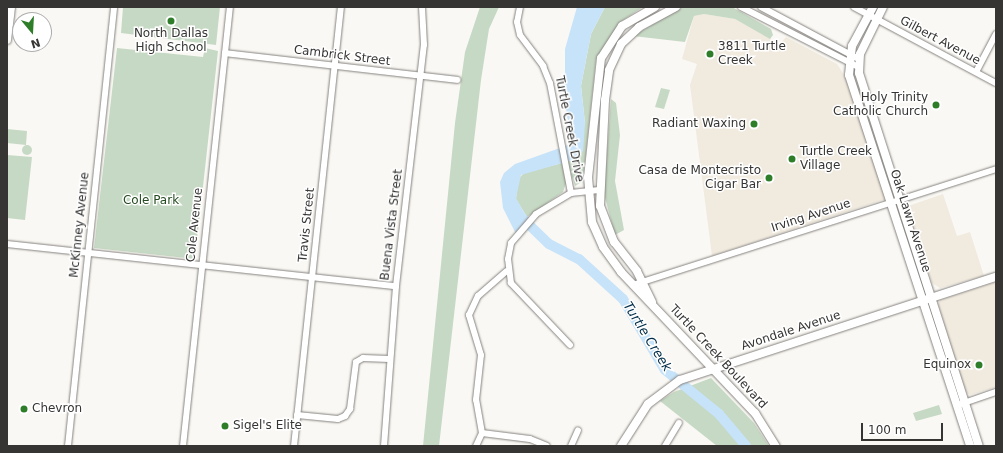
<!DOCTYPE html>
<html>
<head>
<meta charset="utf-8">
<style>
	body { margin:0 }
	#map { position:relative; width:1003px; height:453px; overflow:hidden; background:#faf8f4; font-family:"DejaVu Sans",sans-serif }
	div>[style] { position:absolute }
	.built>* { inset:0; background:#f1eadf }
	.green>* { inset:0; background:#c6d9c4 }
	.round { border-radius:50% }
	.water>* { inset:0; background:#c7e3f9 }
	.river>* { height:10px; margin:-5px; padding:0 5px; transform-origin:5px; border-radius:5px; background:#c7e3f9 }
	.roads { filter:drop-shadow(0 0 1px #85827f) drop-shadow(0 0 1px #85827f) }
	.minor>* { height:6px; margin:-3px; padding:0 3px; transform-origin:3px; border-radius:3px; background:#fff }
	.major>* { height:8px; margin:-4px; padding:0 4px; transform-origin:4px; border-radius:4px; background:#fff }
	.dots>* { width:11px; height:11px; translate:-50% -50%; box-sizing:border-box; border:2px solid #fff; border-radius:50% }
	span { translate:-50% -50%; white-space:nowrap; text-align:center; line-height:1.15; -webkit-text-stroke:3px #fff; paint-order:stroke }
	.poi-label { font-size:12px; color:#363534 }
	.left { translate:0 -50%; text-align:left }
	.right { translate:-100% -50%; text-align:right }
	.street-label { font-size:12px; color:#363534 }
	.park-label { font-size:12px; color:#244b20 }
	.water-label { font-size:13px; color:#012d48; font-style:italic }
	.frame { position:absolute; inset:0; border:8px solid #363534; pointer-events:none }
	.north { position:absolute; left:12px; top:12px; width:40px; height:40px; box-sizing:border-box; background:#fff; border:1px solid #afaeae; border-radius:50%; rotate:162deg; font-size:11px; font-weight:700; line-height:16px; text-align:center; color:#363534 }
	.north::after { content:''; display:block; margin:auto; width:14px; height:18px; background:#2e7e29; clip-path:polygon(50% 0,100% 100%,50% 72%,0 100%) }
	.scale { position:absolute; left:861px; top:423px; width:82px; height:18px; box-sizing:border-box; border:2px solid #363534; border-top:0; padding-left:5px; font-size:12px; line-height:14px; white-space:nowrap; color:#363534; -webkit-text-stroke:3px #fff; paint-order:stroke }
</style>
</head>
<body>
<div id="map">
	<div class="built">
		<i style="clip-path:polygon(704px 14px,735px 19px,780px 44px,786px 37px,837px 64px,846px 78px,886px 199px,712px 256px,690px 85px,697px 64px,682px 59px,694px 16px)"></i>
		<i style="clip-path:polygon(943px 194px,957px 236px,970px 232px,984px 276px,940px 288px,932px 283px,908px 206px)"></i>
		<i style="clip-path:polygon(996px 282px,996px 387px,970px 395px,965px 391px,938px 304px,940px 300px)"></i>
	</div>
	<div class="green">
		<i style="clip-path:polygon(123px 7px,220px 7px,216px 45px,121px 33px)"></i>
		<i style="clip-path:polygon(480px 7px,499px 7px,489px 29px,481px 80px,439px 446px,423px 446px,455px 123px,465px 52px)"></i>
		<i style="clip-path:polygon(605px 7px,643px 7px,620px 22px,596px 59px,583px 181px,575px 186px,567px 162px,576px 159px,585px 123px,581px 86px,591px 34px)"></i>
		<i style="clip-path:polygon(683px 7px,732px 7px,771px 29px,773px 35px,770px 39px,735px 19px,704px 14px,694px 16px,685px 42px,633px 36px)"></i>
		<i style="clip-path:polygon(117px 48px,203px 57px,205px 48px,218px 51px,195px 259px,94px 248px)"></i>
		<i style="clip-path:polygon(661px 88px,670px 90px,664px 109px,655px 107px)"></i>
		<i style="clip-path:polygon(611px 99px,616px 103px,620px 135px,615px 181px,624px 230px,615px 235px,604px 194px)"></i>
		<i style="clip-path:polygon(7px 129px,27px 131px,26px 145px,7px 143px)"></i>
		<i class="round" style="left:22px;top:145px;width:10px;height:10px"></i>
		<i style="clip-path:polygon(7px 155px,32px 157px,25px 220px,7px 218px)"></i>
		<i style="clip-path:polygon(562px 163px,566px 183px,563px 192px,527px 217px,516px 199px,518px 179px,524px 173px)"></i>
		<i style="clip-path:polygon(711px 378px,754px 423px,769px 446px,717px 446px,660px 401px,674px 392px)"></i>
		<i style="clip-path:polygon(939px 405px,942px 414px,916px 421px,913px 413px)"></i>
	</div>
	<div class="water">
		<i style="clip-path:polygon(577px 7px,605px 7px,591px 34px,581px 86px,585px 123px,583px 151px,576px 159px,521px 175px,516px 198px,527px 218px,516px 234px,503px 208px,500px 182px,504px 173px,515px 164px,571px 144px,565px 101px,565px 49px)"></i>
	</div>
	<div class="river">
		<i style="left:520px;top:216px;width:40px;rotate:44deg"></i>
		<i style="left:549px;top:244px;width:34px;rotate:27deg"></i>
		<i style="left:579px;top:259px;width:59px;rotate:42.3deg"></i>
		<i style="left:623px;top:299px;width:82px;rotate:59.4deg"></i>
		<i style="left:665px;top:370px;width:70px;rotate:39.2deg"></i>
		<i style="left:719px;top:414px;width:42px;rotate:49.8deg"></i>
	</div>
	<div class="roads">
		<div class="minor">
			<i style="left:520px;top:7px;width:15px;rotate:101deg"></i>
			<i style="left:517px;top:22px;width:13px;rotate:77deg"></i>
			<i style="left:520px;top:35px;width:39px;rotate:53deg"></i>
			<i style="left:543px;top:66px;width:18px;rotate:68deg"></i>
			<i style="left:550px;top:83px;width:112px;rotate:79.2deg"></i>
			<i style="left:741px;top:7px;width:131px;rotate:27.1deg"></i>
			<i style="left:761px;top:7px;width:111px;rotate:28deg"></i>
			<i style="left:854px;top:7px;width:161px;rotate:28.2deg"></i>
			<i style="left:225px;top:53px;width:234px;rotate:6.6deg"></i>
			<i style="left:976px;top:72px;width:43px;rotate:-62.2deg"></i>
			<i style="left:7px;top:244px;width:391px;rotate:6.2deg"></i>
			<i style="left:633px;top:285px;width:381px;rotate:-17.7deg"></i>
			<i style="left:570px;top:345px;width:86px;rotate:-133.6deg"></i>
			<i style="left:511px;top:283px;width:24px;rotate:-97deg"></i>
			<i style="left:508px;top:259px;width:16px;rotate:-79deg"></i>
			<i style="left:511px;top:243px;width:38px;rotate:-49deg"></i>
			<i style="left:536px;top:214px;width:41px;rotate:-31deg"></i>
			<i style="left:571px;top:193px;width:28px;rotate:-6deg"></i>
			<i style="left:961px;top:404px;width:37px;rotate:-19deg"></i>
			<i style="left:297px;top:415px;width:41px;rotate:5.6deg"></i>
			<i style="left:338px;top:419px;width:8px;rotate:-23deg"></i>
			<i style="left:345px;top:416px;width:9px;rotate:-54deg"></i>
			<i style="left:350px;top:409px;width:47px;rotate:-82.7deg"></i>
			<i style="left:356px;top:362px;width:8px;rotate:-30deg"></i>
			<i style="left:363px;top:358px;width:26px;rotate:2deg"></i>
			<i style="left:482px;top:433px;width:48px;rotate:7.1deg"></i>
			<i style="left:530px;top:439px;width:18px;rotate:22deg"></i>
			<i style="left:68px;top:446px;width:441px;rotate:-84deg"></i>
			<i style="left:183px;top:446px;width:442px;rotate:-83.9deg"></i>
			<i style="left:294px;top:446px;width:442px;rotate:-83.9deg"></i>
			<i style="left:384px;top:446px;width:160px;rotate:-85.7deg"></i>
			<i style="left:396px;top:286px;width:243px;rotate:-83.4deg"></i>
			<i style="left:424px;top:45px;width:38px;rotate:-93deg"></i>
			<i style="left:476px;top:446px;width:14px;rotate:-65deg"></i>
			<i style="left:482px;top:433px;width:34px;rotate:-100deg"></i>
			<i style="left:476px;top:400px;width:45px;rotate:-83.7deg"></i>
			<i style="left:481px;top:355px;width:42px;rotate:-106.7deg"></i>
			<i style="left:469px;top:315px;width:21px;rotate:-65deg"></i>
			<i style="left:478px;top:296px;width:38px;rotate:-41deg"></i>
			<i style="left:571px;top:446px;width:17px;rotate:-66deg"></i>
			<i style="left:665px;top:446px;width:27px;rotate:-59deg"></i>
		</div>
		<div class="major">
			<i style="left:655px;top:7px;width:38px;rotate:150deg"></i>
			<i style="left:622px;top:26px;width:38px;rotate:123deg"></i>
			<i style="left:601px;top:58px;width:120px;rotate:96.2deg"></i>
			<i style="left:588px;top:177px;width:45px;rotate:84.9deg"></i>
			<i style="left:592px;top:222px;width:27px;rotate:66deg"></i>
			<i style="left:603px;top:247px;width:31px;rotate:54deg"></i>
			<i style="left:621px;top:272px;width:195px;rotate:46.5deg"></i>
			<i style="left:755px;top:413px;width:39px;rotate:58deg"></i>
			<i style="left:873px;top:7px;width:44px;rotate:118.3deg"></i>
			<i style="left:852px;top:46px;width:29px;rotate:96deg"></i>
			<i style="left:849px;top:75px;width:390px;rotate:71.9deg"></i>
			<i style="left:883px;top:7px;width:52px;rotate:116.1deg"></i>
			<i style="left:860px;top:54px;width:19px;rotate:93deg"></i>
			<i style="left:859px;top:73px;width:392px;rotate:72.2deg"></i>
			<i style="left:7px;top:40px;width:33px;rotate:-83deg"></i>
			<i style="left:652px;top:302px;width:34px;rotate:-116deg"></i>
			<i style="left:637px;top:271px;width:37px;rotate:-128deg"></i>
			<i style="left:614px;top:242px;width:39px;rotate:-111deg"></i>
			<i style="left:600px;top:206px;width:106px;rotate:-87.3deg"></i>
			<i style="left:605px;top:100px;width:30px;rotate:-82deg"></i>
			<i style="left:609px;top:70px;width:29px;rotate:-65deg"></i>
			<i style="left:621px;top:44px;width:25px;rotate:-43deg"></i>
			<i style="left:639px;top:27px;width:42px;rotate:-28.4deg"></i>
			<i style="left:621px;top:446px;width:50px;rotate:-57.3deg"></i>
			<i style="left:648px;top:404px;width:40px;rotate:-37deg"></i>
			<i style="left:680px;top:380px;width:332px;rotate:-18.1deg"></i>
		</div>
	</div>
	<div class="dots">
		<i style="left:171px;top:21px;background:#2e7e29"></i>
		<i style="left:710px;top:54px;background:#2e7e29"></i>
		<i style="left:936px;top:105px;background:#2e7e29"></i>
		<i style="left:754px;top:124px;background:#2e7e29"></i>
		<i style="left:792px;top:159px;background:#2e7e29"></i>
		<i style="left:769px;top:178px;background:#2e7e29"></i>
		<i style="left:979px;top:365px;background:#2e7e29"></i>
		<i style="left:24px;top:409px;background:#2e7e29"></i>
		<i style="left:225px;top:426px;background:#2e7e29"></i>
	</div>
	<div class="poi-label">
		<span style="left:171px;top:41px">North Dallas<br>High School</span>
		<span class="left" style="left:718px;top:54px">3811 Turtle<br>Creek</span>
		<span class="right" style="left:928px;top:105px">Holy Trinity<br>Catholic Church</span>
		<span class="right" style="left:746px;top:124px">Radiant Waxing</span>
		<span class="left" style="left:800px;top:159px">Turtle Creek<br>Village</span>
		<span class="right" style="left:761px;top:178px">Casa de Montecristo<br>Cigar Bar</span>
		<span class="right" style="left:971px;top:365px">Equinox</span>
		<span class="left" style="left:32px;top:409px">Chevron</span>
		<span class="left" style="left:233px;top:426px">Sigel's Elite</span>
	</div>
	<div class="street-label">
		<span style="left:940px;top:41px;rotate:28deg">Gilbert Avenue</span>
		<span style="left:342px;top:56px;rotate:7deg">Cambrick Street</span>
		<span style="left:569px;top:129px;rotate:79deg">Turtle Creek Drive</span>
		<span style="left:811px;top:216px;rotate:-18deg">Irving Avenue</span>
		<span style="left:910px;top:221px;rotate:72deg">Oak Lawn Avenue</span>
		<span style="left:80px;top:225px;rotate:-84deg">McKinney Avenue</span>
		<span style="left:195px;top:225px;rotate:-84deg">Cole Avenue</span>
		<span style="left:307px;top:225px;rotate:-84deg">Travis Street</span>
		<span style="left:392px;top:225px;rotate:-83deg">Buena Vista Street</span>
		<span style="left:791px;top:331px;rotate:-18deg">Avondale Avenue</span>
		<span style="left:718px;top:357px;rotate:47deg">Turtle Creek Boulevard</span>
	</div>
	<div class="park-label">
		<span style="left:151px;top:201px">Cole Park</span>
	</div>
	<div class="water-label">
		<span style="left:647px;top:337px;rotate:58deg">Turtle Creek</span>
	</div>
	<div class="frame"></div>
	<div class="north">N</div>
	<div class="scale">100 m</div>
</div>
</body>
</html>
